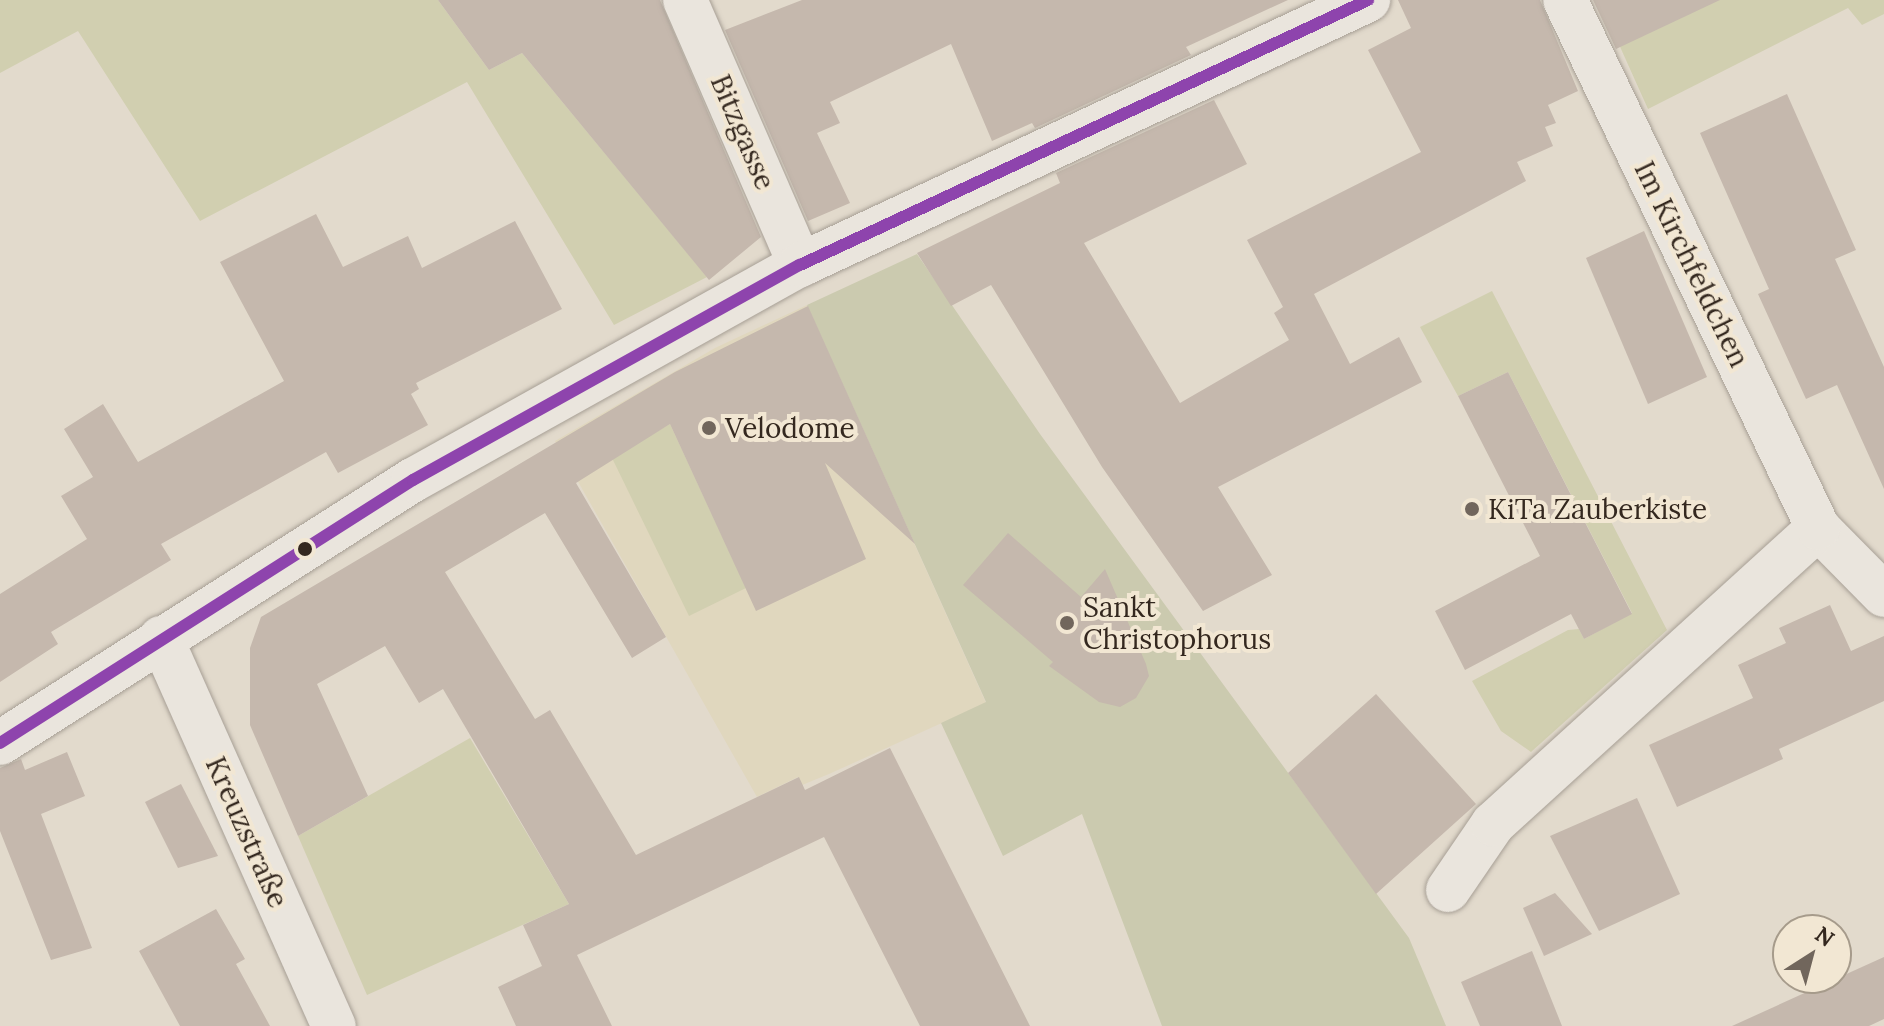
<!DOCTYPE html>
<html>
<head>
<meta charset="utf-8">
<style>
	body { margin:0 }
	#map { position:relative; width:1884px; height:1026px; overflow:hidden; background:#e2dacc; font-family:Lora,serif }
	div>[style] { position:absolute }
	.farmland>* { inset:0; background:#e0d7be }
	.green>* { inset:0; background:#d1cfb0 }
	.cemetery>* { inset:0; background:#cbcaaf }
	.building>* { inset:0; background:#c5b8ad }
	.roads { filter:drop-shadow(0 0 2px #a79f95) drop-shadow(0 0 2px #a79f95) }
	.minor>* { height:44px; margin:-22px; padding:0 22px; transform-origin:22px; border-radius:22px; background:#eae5dd }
	.tertiary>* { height:44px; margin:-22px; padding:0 22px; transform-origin:22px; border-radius:22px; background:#eae5dd }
	.bus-1>* { height:12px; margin:-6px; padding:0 6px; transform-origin:6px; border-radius:6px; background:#8e44ad }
	.dots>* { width:22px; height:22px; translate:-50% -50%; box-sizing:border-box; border:4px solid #f2e7d3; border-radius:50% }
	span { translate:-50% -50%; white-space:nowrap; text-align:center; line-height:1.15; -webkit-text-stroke:8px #f2e7d3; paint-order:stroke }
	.street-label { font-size:28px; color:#34281f }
	.poi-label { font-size:28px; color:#34281f }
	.left { translate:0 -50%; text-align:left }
	.north { position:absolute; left:1772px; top:914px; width:80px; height:80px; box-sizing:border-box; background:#f2e7d3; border:2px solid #a69b8b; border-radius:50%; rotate:36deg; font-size:22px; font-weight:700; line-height:32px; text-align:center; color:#34281f }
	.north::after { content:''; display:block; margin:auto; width:28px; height:36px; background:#71665c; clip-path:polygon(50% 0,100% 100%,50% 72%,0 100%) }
</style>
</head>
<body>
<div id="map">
	<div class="farmland">
		<i style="clip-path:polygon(807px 305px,986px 703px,829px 774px,802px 785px,798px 777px,757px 797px,555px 441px,715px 348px)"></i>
	</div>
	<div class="green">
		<i style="clip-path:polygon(0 0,438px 0,489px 70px,522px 53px,707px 277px,614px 325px,467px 82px,200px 221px,78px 31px,0 73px)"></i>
		<i style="clip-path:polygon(1599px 0,1884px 0,1884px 14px,1862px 25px,1848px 8px,1648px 109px)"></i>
		<i style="clip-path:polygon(1492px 291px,1667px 630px,1531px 752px,1501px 731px,1472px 681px,1568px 630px,1579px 629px,1584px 639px,1632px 613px,1508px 372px,1458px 396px,1420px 327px)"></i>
		<i style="clip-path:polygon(670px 424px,746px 588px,689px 616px,612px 458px)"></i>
		<i style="clip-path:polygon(470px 738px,569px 904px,367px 995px,298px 836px)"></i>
	</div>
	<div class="cemetery">
		<i style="clip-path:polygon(917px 254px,1040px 434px,1409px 938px,1446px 1026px,1162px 1026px,1082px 814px,1003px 856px,941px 723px,986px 702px,807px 305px)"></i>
	</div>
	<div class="building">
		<i style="clip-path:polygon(438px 0,660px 0,761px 237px,709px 280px,522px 53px,489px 70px)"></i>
		<i style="clip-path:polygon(802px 0,1288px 0,1186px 47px,1191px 55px,1035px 128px,1032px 123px,992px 141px,951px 44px,830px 102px,840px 123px,817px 133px,850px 203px,808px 221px,725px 30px)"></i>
		<i style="clip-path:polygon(1398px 0,1540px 0,1578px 91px,1548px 105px,1556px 123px,1545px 127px,1553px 146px,1517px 162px,1526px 181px,1314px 294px,1350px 364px,1399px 337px,1422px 382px,1218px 487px,1272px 575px,1203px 611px,1102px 467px,991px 285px,951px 306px,917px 253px,1060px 183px,1056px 173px,1214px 100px,1247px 164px,1084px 243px,1180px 403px,1289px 340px,1274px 313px,1283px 307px,1247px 240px,1421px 152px,1368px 50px,1411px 28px)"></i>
		<i style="clip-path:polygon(1593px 0,1720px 0,1616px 49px)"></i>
		<i style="clip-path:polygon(1787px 94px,1856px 250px,1835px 259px,1884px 367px,1884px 489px,1837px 385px,1806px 399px,1758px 294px,1769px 289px,1700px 133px)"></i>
		<i style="clip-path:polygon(316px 214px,343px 267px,408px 236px,422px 268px,515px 221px,562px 309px,416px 383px,419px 389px,411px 394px,428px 425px,338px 473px,326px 452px,161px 544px,171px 560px,51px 632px,58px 644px,0 682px,0 594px,87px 539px,61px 496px,93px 477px,64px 429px,103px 404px,138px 462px,284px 381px,220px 262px)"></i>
		<i style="clip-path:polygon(1644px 231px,1707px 377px,1648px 404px,1586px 258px)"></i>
		<i style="clip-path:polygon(808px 306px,915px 544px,825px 463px,866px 559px,756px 611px,670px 424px,576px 483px,666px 637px,632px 658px,545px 513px,445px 572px,535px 719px,550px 710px,636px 855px,799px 777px,805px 790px,890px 748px,1030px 1026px,920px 1026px,824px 837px,577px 955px,612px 1026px,516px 1026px,498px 987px,542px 966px,523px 925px,569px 904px,443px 689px,419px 703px,385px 646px,317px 684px,368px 796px,298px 836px,250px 725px,250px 648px,261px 617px,675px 372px)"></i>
		<i style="clip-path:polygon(1508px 372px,1632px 614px,1584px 639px,1571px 614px,1465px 670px,1435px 611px,1540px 556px,1458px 396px)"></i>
		<i style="clip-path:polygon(1008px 533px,1081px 597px,1105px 569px,1146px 664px,1149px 676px,1136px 698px,1120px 707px,1099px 702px,1049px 666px,1053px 662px,963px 585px)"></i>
		<i style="clip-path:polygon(1830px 605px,1851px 651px,1884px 636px,1884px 701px,1779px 749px,1783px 759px,1677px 807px,1649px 745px,1753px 698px,1738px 665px,1786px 643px,1779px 628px)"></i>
		<i style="clip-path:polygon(1376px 694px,1476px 804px,1376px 894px,1288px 773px)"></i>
		<i style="clip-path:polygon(67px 752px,85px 796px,41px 814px,92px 948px,51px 960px,0 831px,0 768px,21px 759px,25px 770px)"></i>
		<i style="clip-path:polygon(181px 784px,218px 856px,178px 868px,145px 802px)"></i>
		<i style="clip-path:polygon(1637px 798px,1680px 894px,1599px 931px,1550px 836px)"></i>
		<i style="clip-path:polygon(1555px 893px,1592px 934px,1544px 956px,1523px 908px)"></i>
		<i style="clip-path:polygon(216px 909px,245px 959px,236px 964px,270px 1026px,180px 1026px,139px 951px)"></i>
		<i style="clip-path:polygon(1532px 951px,1562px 1026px,1480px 1026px,1461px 982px)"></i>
		<i style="clip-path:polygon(1884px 957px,1884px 1019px,1869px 1026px,1732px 1026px)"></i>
	</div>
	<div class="roads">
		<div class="minor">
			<i style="left:685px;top:0;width:289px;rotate:66.5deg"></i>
			<i style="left:1818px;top:528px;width:94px;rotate:45.4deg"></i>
			<i style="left:161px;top:638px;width:425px;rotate:66deg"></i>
			<i style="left:1448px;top:890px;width:80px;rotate:-55.7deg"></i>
			<i style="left:1493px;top:824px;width:440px;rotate:-42.3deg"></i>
			<i style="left:1818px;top:528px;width:585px;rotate:-115.6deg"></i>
		</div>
		<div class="tertiary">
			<i style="left:0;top:743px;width:490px;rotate:-32.5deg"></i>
			<i style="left:413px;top:480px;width:443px;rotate:-29.1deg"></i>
			<i style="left:800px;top:265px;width:627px;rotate:-25.01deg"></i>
		</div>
	</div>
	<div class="bus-1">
		<i style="left:0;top:743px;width:490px;rotate:-32.5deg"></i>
		<i style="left:413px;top:480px;width:443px;rotate:-29.1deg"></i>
		<i style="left:800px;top:265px;width:627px;rotate:-25.01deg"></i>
	</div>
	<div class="dots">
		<i style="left:709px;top:428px;background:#71665c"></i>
		<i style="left:1472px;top:509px;background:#71665c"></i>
		<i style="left:305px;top:549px;background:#34281f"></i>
		<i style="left:1067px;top:623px;background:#71665c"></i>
	</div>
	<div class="street-label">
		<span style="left:743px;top:132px;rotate:67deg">Bitzgasse</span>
		<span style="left:1692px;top:264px;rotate:64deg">Im Kirchfeldchen</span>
		<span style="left:247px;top:832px;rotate:66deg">Kreuzstraße</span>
	</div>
	<div class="poi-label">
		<span class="left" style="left:725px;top:428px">Velodome</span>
		<span class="left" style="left:1488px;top:509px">KiTa Zauberkiste</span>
		<span class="left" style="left:1083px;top:623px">Sankt<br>Christophorus</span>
	</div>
	<div class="north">N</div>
</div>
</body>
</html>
